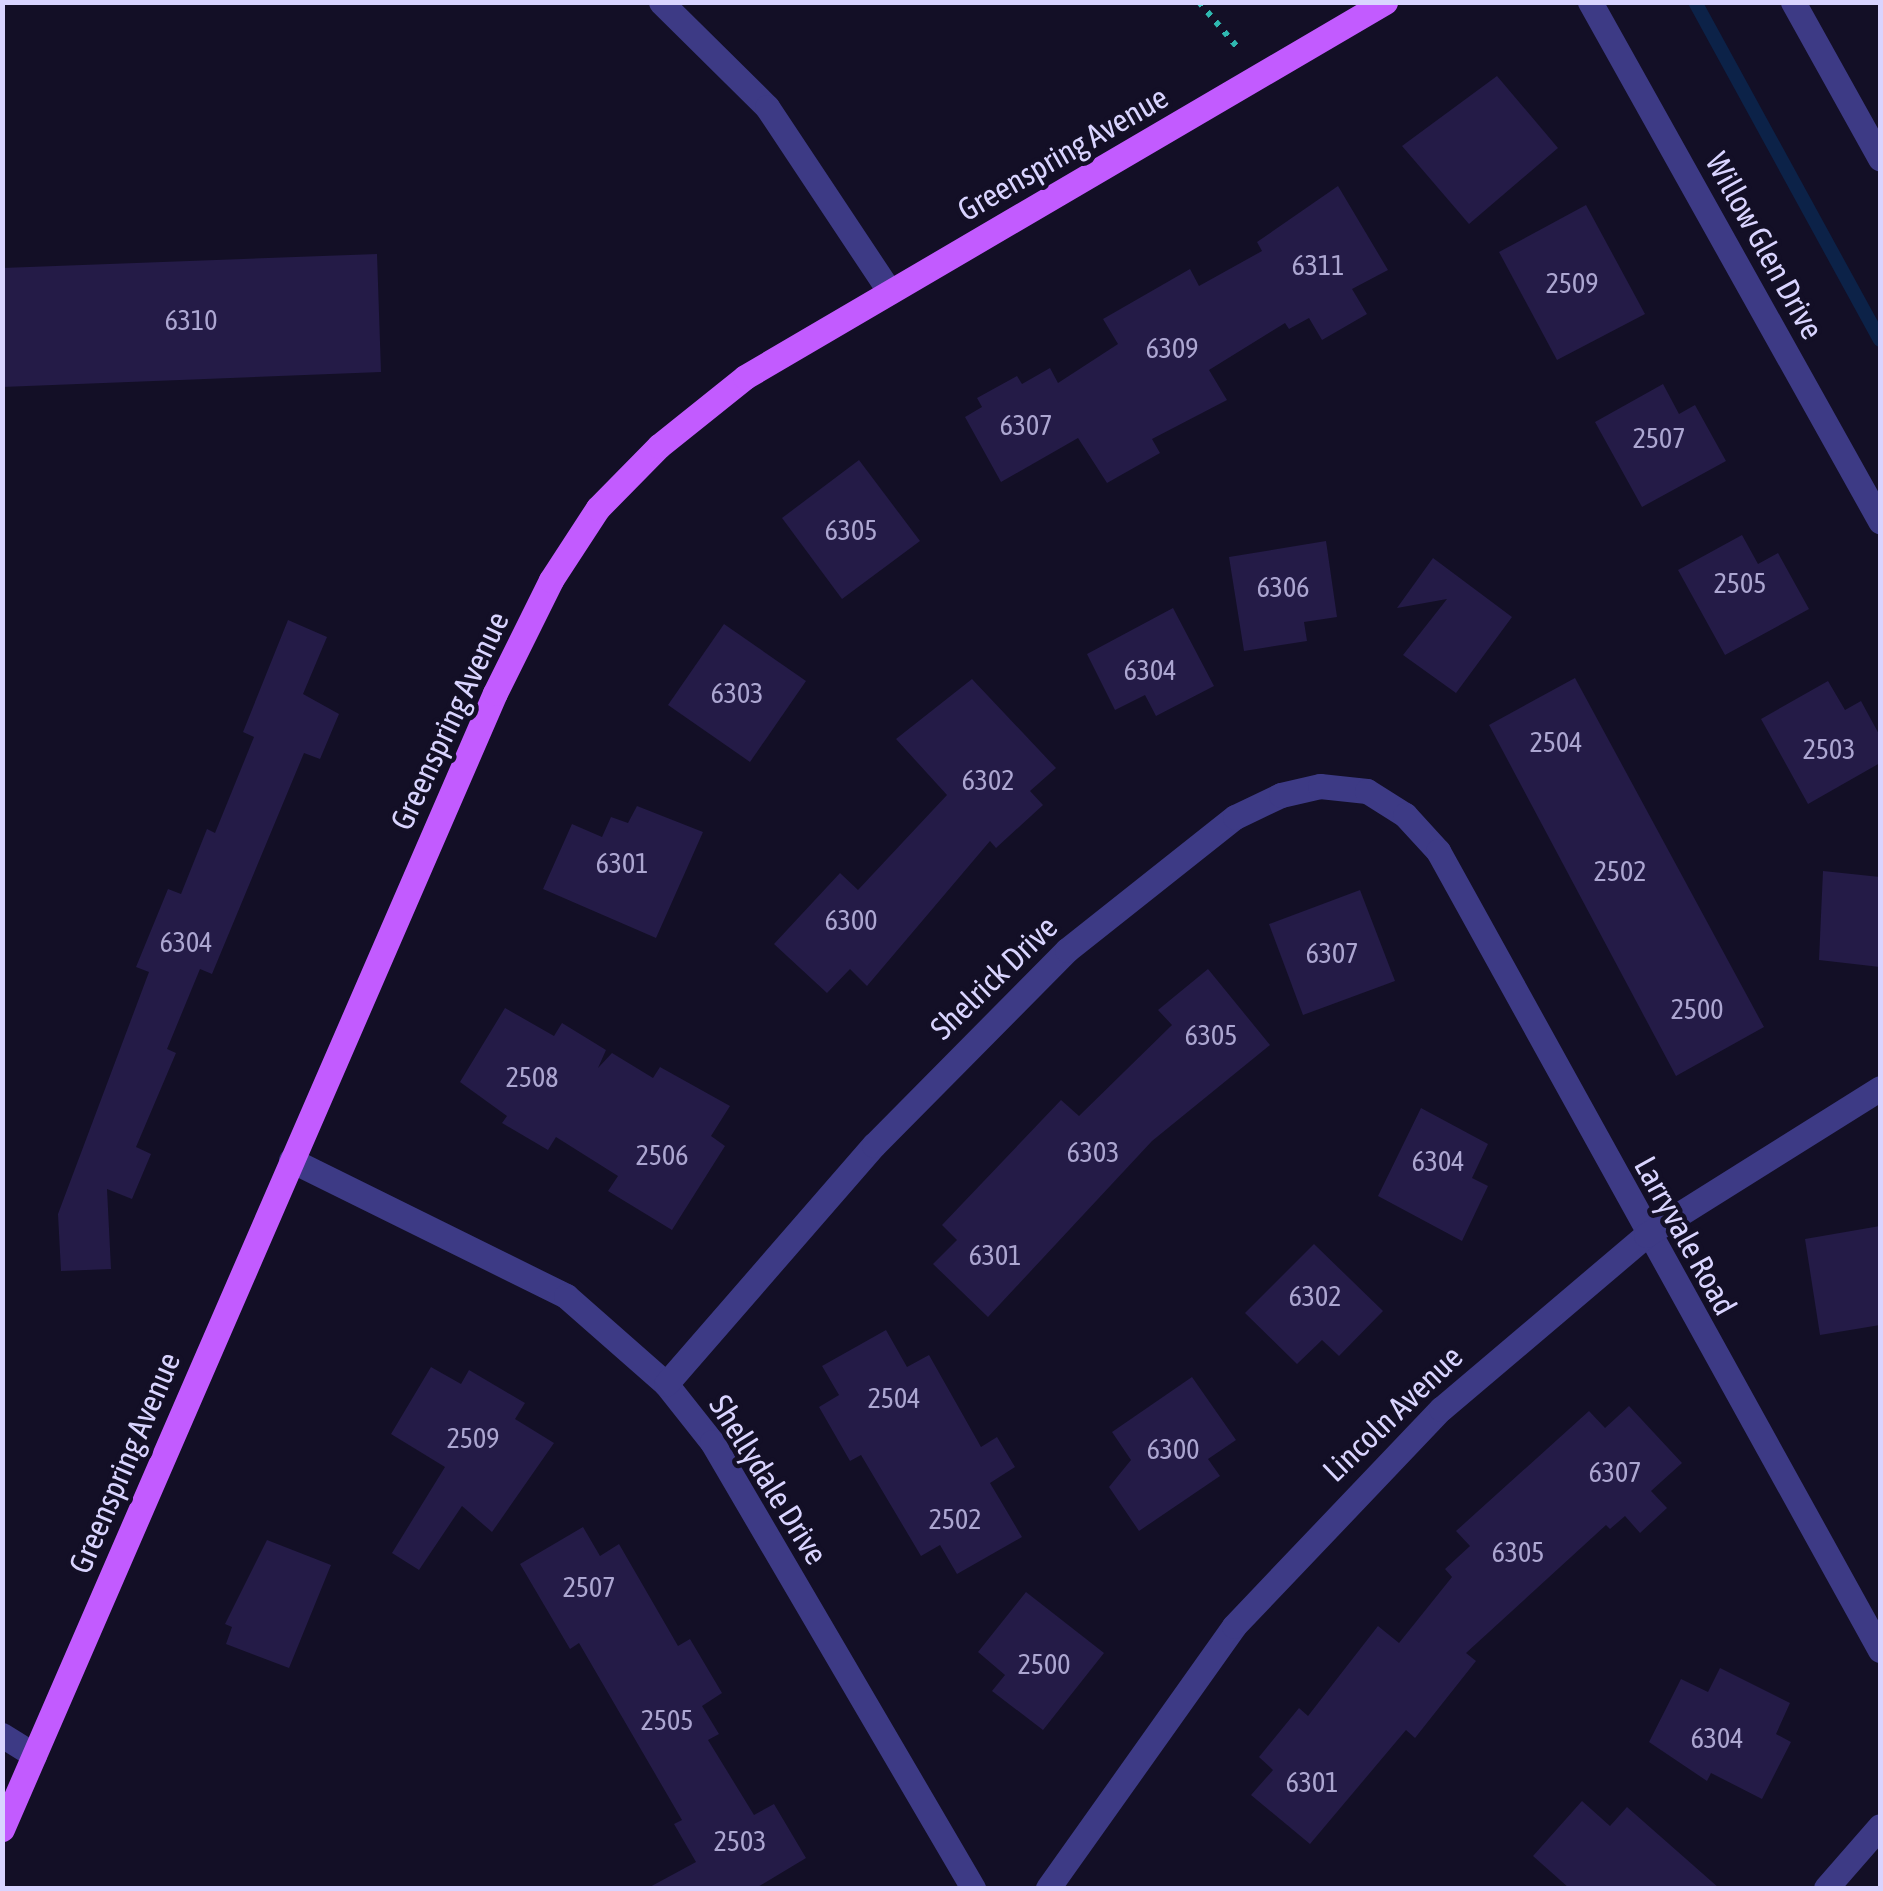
<!DOCTYPE html>
<html>
<head>
<meta charset="utf-8">
<style>
	body { margin:0 }
	#map { position:relative; width:1883px; height:1891px; overflow:hidden; background:#130f26; font-family:"Asap Condensed",sans-serif }
	div>[style] { position:absolute }
	.stream>* { height:14px; margin:-7px; padding:0 7px; transform-origin:7px; border-radius:7px; background:#0c2248 }
	.building>* { inset:0; background:#241b47 }
	.path>* { height:6px; margin-top:-3px; transform-origin:0; background:repeating-linear-gradient(90deg,#2fb8b0 0 5px,transparent 0 13px) }
	.minor>* { height:25px; margin:-12.5px; padding:0 12.5px; transform-origin:12.5px; border-radius:12.5px; background:#3d3a85 }
	.major>* { height:25px; margin:-12.5px; padding:0 12.5px; transform-origin:12.5px; border-radius:12.5px; background:#c25bff }
	span { translate:-50% -50%; white-space:nowrap; text-align:center; line-height:1.15; -webkit-text-stroke:9px #130f26; paint-order:stroke }
	.number-label { font-size:28px; color:#aca6d1 }
	.number-label span { -webkit-text-stroke-width:0 }
	.street-label { font-size:32px; color:#d9d4ff }
	.frame { position:absolute; inset:0; border:5px solid #d9d4ff; pointer-events:none }
</style>
</head>
<body>
<div id="map">
	<div class="stream">
		<i style="left:1695px;top:2px;width:385px;rotate:61.3deg"></i>
	</div>
	<div class="building">
		<i style="clip-path:polygon(1497px 76px,1558px 148px,1469px 224px,1402px 146px)"></i>
		<i style="clip-path:polygon(1338px 186px,1388px 270px,1352px 289px,1367px 314px,1322px 340px,1309px 318px,1289px 329px,1285px 323px,1209px 370px,1227px 400px,1152px 439px,1160px 453px,1107px 483px,1078px 438px,1001px 482px,965px 417px,982px 407px,977px 398px,1017px 376px,1022px 384px,1050px 368px,1058px 383px,1118px 344px,1103px 319px,1190px 269px,1199px 286px,1262px 251px,1257px 242px)"></i>
		<i style="clip-path:polygon(1586px 205px,1645px 314px,1557px 360px,1499px 252px)"></i>
		<i style="clip-path:polygon(377px 254px,381px 372px,2px 387px,2px 268px)"></i>
		<i style="clip-path:polygon(1663px 384px,1679px 414px,1695px 405px,1726px 461px,1642px 507px,1595px 422px)"></i>
		<i style="clip-path:polygon(859px 460px,920px 541px,842px 599px,782px 518px)"></i>
		<i style="clip-path:polygon(1742px 535px,1758px 564px,1778px 553px,1809px 609px,1725px 655px,1678px 570px)"></i>
		<i style="clip-path:polygon(1326px 541px,1337px 617px,1304px 622px,1307px 641px,1244px 651px,1229px 557px)"></i>
		<i style="clip-path:polygon(1433px 558px,1512px 617px,1456px 693px,1403px 655px,1447px 599px,1397px 608px)"></i>
		<i style="clip-path:polygon(1173px 608px,1214px 686px,1156px 716px,1145px 695px,1115px 710px,1087px 654px)"></i>
		<i style="clip-path:polygon(288px 620px,327px 637px,303px 694px,339px 714px,320px 759px,304px 753px,212px 974px,200px 969px,167px 1049px,176px 1053px,136px 1147px,151px 1154px,132px 1199px,107px 1189px,111px 1269px,61px 1271px,58px 1214px,149px 972px,136px 967px,168px 889px,181px 894px,207px 829px,215px 833px,254px 737px,243px 732px)"></i>
		<i style="clip-path:polygon(724px 624px,806px 681px,750px 762px,668px 705px)"></i>
		<i style="clip-path:polygon(1575px 678px,1764px 1027px,1676px 1076px,1489px 725px)"></i>
		<i style="clip-path:polygon(972px 679px,1056px 768px,1030px 791px,1043px 805px,996px 848px,990px 841px,867px 986px,850px 969px,827px 993px,774px 944px,840px 873px,858px 890px,947px 795px,896px 739px)"></i>
		<i style="clip-path:polygon(1828px 681px,1845px 710px,1861px 701px,1880px 736px,1880px 763px,1808px 804px,1761px 719px)"></i>
		<i style="clip-path:polygon(637px 806px,703px 832px,656px 938px,543px 889px,572px 824px,602px 837px,611px 817px,628px 823px)"></i>
		<i style="clip-path:polygon(1823px 871px,1880px 877px,1880px 967px,1819px 960px)"></i>
		<i style="clip-path:polygon(1360px 890px,1395px 981px,1303px 1015px,1269px 924px)"></i>
		<i style="clip-path:polygon(1208px 969px,1270px 1045px,1152px 1141px,988px 1317px,933px 1264px,957px 1240px,942px 1225px,1061px 1100px,1079px 1116px,1172px 1025px,1158px 1010px)"></i>
		<i style="clip-path:polygon(505px 1008px,554px 1036px,562px 1023px,606px 1050px,598px 1068px,612px 1053px,653px 1078px,660px 1067px,730px 1106px,711px 1136px,725px 1146px,672px 1230px,608px 1191px,618px 1176px,556px 1137px,548px 1150px,502px 1123px,507px 1116px,460px 1082px)"></i>
		<i style="clip-path:polygon(1421px 1108px,1488px 1144px,1472px 1178px,1488px 1186px,1462px 1241px,1378px 1196px)"></i>
		<i style="clip-path:polygon(1880px 1226px,1880px 1325px,1820px 1335px,1805px 1239px)"></i>
		<i style="clip-path:polygon(1314px 1244px,1383px 1311px,1339px 1356px,1322px 1340px,1297px 1364px,1245px 1313px)"></i>
		<i style="clip-path:polygon(886px 1330px,907px 1367px,929px 1355px,981px 1447px,997px 1437px,1015px 1467px,990px 1483px,1022px 1537px,957px 1574px,940px 1545px,921px 1556px,861px 1455px,850px 1461px,819px 1407px,839px 1395px,822px 1366px)"></i>
		<i style="clip-path:polygon(431px 1367px,461px 1384px,469px 1370px,525px 1403px,515px 1419px,554px 1443px,492px 1532px,462px 1506px,419px 1570px,392px 1553px,445px 1467px,391px 1434px)"></i>
		<i style="clip-path:polygon(1192px 1377px,1236px 1440px,1208px 1459px,1220px 1476px,1139px 1531px,1109px 1487px,1131px 1460px,1112px 1432px)"></i>
		<i style="clip-path:polygon(1629px 1406px,1682px 1463px,1651px 1491px,1667px 1508px,1640px 1533px,1625px 1516px,1610px 1529px,1606px 1525px,1466px 1653px,1476px 1661px,1415px 1738px,1406px 1730px,1310px 1844px,1251px 1795px,1273px 1770px,1259px 1757px,1299px 1708px,1308px 1716px,1378px 1626px,1399px 1643px,1452px 1577px,1445px 1569px,1470px 1546px,1456px 1531px,1589px 1411px,1605px 1428px)"></i>
		<i style="clip-path:polygon(583px 1527px,600px 1556px,619px 1544px,678px 1646px,690px 1639px,722px 1693px,702px 1706px,719px 1734px,708px 1740px,754px 1815px,774px 1804px,806px 1858px,756px 1888px,648px 1888px,696px 1862px,674px 1824px,682px 1820px,579px 1643px,570px 1649px,520px 1564px)"></i>
		<i style="clip-path:polygon(267px 1540px,331px 1565px,289px 1668px,226px 1644px,232px 1627px,225px 1624px)"></i>
		<i style="clip-path:polygon(1026px 1592px,1104px 1653px,1043px 1730px,992px 1691px,1005px 1675px,978px 1652px)"></i>
		<i style="clip-path:polygon(1720px 1668px,1790px 1703px,1776px 1734px,1791px 1742px,1762px 1799px,1711px 1773px,1707px 1781px,1649px 1742px,1681px 1679px,1708px 1692px)"></i>
		<i style="clip-path:polygon(1582px 1801px,1610px 1826px,1627px 1807px,1719px 1888px,1569px 1888px,1533px 1856px)"></i>
	</div>
	<div class="path">
		<i style="left:1199px;top:2px;width:60px;rotate:49.7deg"></i>
	</div>
	<div class="minor">
		<i style="left:661px;top:2px;width:149px;rotate:44.7deg"></i>
		<i style="left:767px;top:107px;width:222px;rotate:56.4deg"></i>
		<i style="left:1590px;top:2px;width:595px;rotate:60.8deg"></i>
		<i style="left:1793px;top:2px;width:179px;rotate:60.9deg"></i>
		<i style="left:291px;top:1160px;width:307px;rotate:26.3deg"></i>
		<i style="left:566px;top:1296px;width:133px;rotate:41.3deg"></i>
		<i style="left:666px;top:1384px;width:74px;rotate:51.6deg"></i>
		<i style="left:712px;top:1442px;width:517px;rotate:59.66deg"></i>
		<i style="left:666px;top:1384px;width:317px;rotate:-49deg"></i>
		<i style="left:874px;top:1145px;width:274px;rotate:-45.3deg"></i>
		<i style="left:1067px;top:950px;width:214px;rotate:-38.4deg"></i>
		<i style="left:1235px;top:817px;width:51px;rotate:-25.6deg"></i>
		<i style="left:1281px;top:795px;width:40px;rotate:-13deg"></i>
		<i style="left:1320px;top:786px;width:47px;rotate:6.1deg"></i>
		<i style="left:1367px;top:791px;width:45px;rotate:32.3deg"></i>
		<i style="left:1405px;top:815px;width:49px;rotate:47.5deg"></i>
		<i style="left:1438px;top:851px;width:913px;rotate:61.05deg"></i>
		<i style="left:2px;top:1735px;width:38px;rotate:32deg"></i>
		<i style="left:1048px;top:1888px;width:321px;rotate:-54.6deg"></i>
		<i style="left:1234px;top:1626px;width:300px;rotate:-46.4deg"></i>
		<i style="left:1441px;top:1409px;width:269px;rotate:-40.3deg"></i>
		<i style="left:1646px;top:1235px;width:276px;rotate:-32.1deg"></i>
		<i style="left:1826px;top:1888px;width:82px;rotate:-48.9deg"></i>
	</div>
	<div class="major">
		<i style="left:2px;top:1829px;width:1238px;rotate:-66.54deg"></i>
		<i style="left:495px;top:693px;width:126px;rotate:-63.6deg"></i>
		<i style="left:551px;top:580px;width:86px;rotate:-56.9deg"></i>
		<i style="left:598px;top:508px;width:87px;rotate:-45.5deg"></i>
		<i style="left:659px;top:446px;width:110px;rotate:-38.7deg"></i>
		<i style="left:745px;top:377px;width:742px;rotate:-30.37deg"></i>
	</div>
	<div class="number-label">
		<span style="left:1318px;top:265px">6311</span>
		<span style="left:1572px;top:283px">2509</span>
		<span style="left:191px;top:320px">6310</span>
		<span style="left:1172px;top:348px">6309</span>
		<span style="left:1026px;top:425px">6307</span>
		<span style="left:1659px;top:438px">2507</span>
		<span style="left:851px;top:530px">6305</span>
		<span style="left:1740px;top:583px">2505</span>
		<span style="left:1283px;top:587px">6306</span>
		<span style="left:1150px;top:670px">6304</span>
		<span style="left:737px;top:693px">6303</span>
		<span style="left:1556px;top:742px">2504</span>
		<span style="left:1829px;top:749px">2503</span>
		<span style="left:988px;top:780px">6302</span>
		<span style="left:622px;top:863px">6301</span>
		<span style="left:1620px;top:871px">2502</span>
		<span style="left:851px;top:920px">6300</span>
		<span style="left:186px;top:942px">6304</span>
		<span style="left:1332px;top:953px">6307</span>
		<span style="left:1697px;top:1009px">2500</span>
		<span style="left:1211px;top:1035px">6305</span>
		<span style="left:532px;top:1077px">2508</span>
		<span style="left:1093px;top:1152px">6303</span>
		<span style="left:662px;top:1155px">2506</span>
		<span style="left:1438px;top:1161px">6304</span>
		<span style="left:995px;top:1255px">6301</span>
		<span style="left:1315px;top:1296px">6302</span>
		<span style="left:894px;top:1398px">2504</span>
		<span style="left:473px;top:1438px">2509</span>
		<span style="left:1173px;top:1449px">6300</span>
		<span style="left:1615px;top:1472px">6307</span>
		<span style="left:955px;top:1519px">2502</span>
		<span style="left:1518px;top:1552px">6305</span>
		<span style="left:589px;top:1587px">2507</span>
		<span style="left:1044px;top:1664px">2500</span>
		<span style="left:667px;top:1720px">2505</span>
		<span style="left:1717px;top:1738px">6304</span>
		<span style="left:1312px;top:1782px">6301</span>
		<span style="left:740px;top:1841px">2503</span>
	</div>
	<div class="street-label">
		<span style="left:1063px;top:154px;rotate:-30deg">Greenspring Avenue</span>
		<span style="left:1764px;top:246px;rotate:61deg">Willow Glen Drive</span>
		<span style="left:450px;top:721px;rotate:-65deg">Greenspring Avenue</span>
		<span style="left:994px;top:978px;rotate:-44deg">Shelrick Drive</span>
		<span style="left:1685px;top:1236px;rotate:61deg">Larryvale Road</span>
		<span style="left:1393px;top:1414px;rotate:-44deg">Lincoln Avenue</span>
		<span style="left:125px;top:1463px;rotate:-67deg">Greenspring Avenue</span>
		<span style="left:768px;top:1480px;rotate:58deg">Shellydale Drive</span>
	</div>
	<div class="frame"></div>
</div>
</body>
</html>
